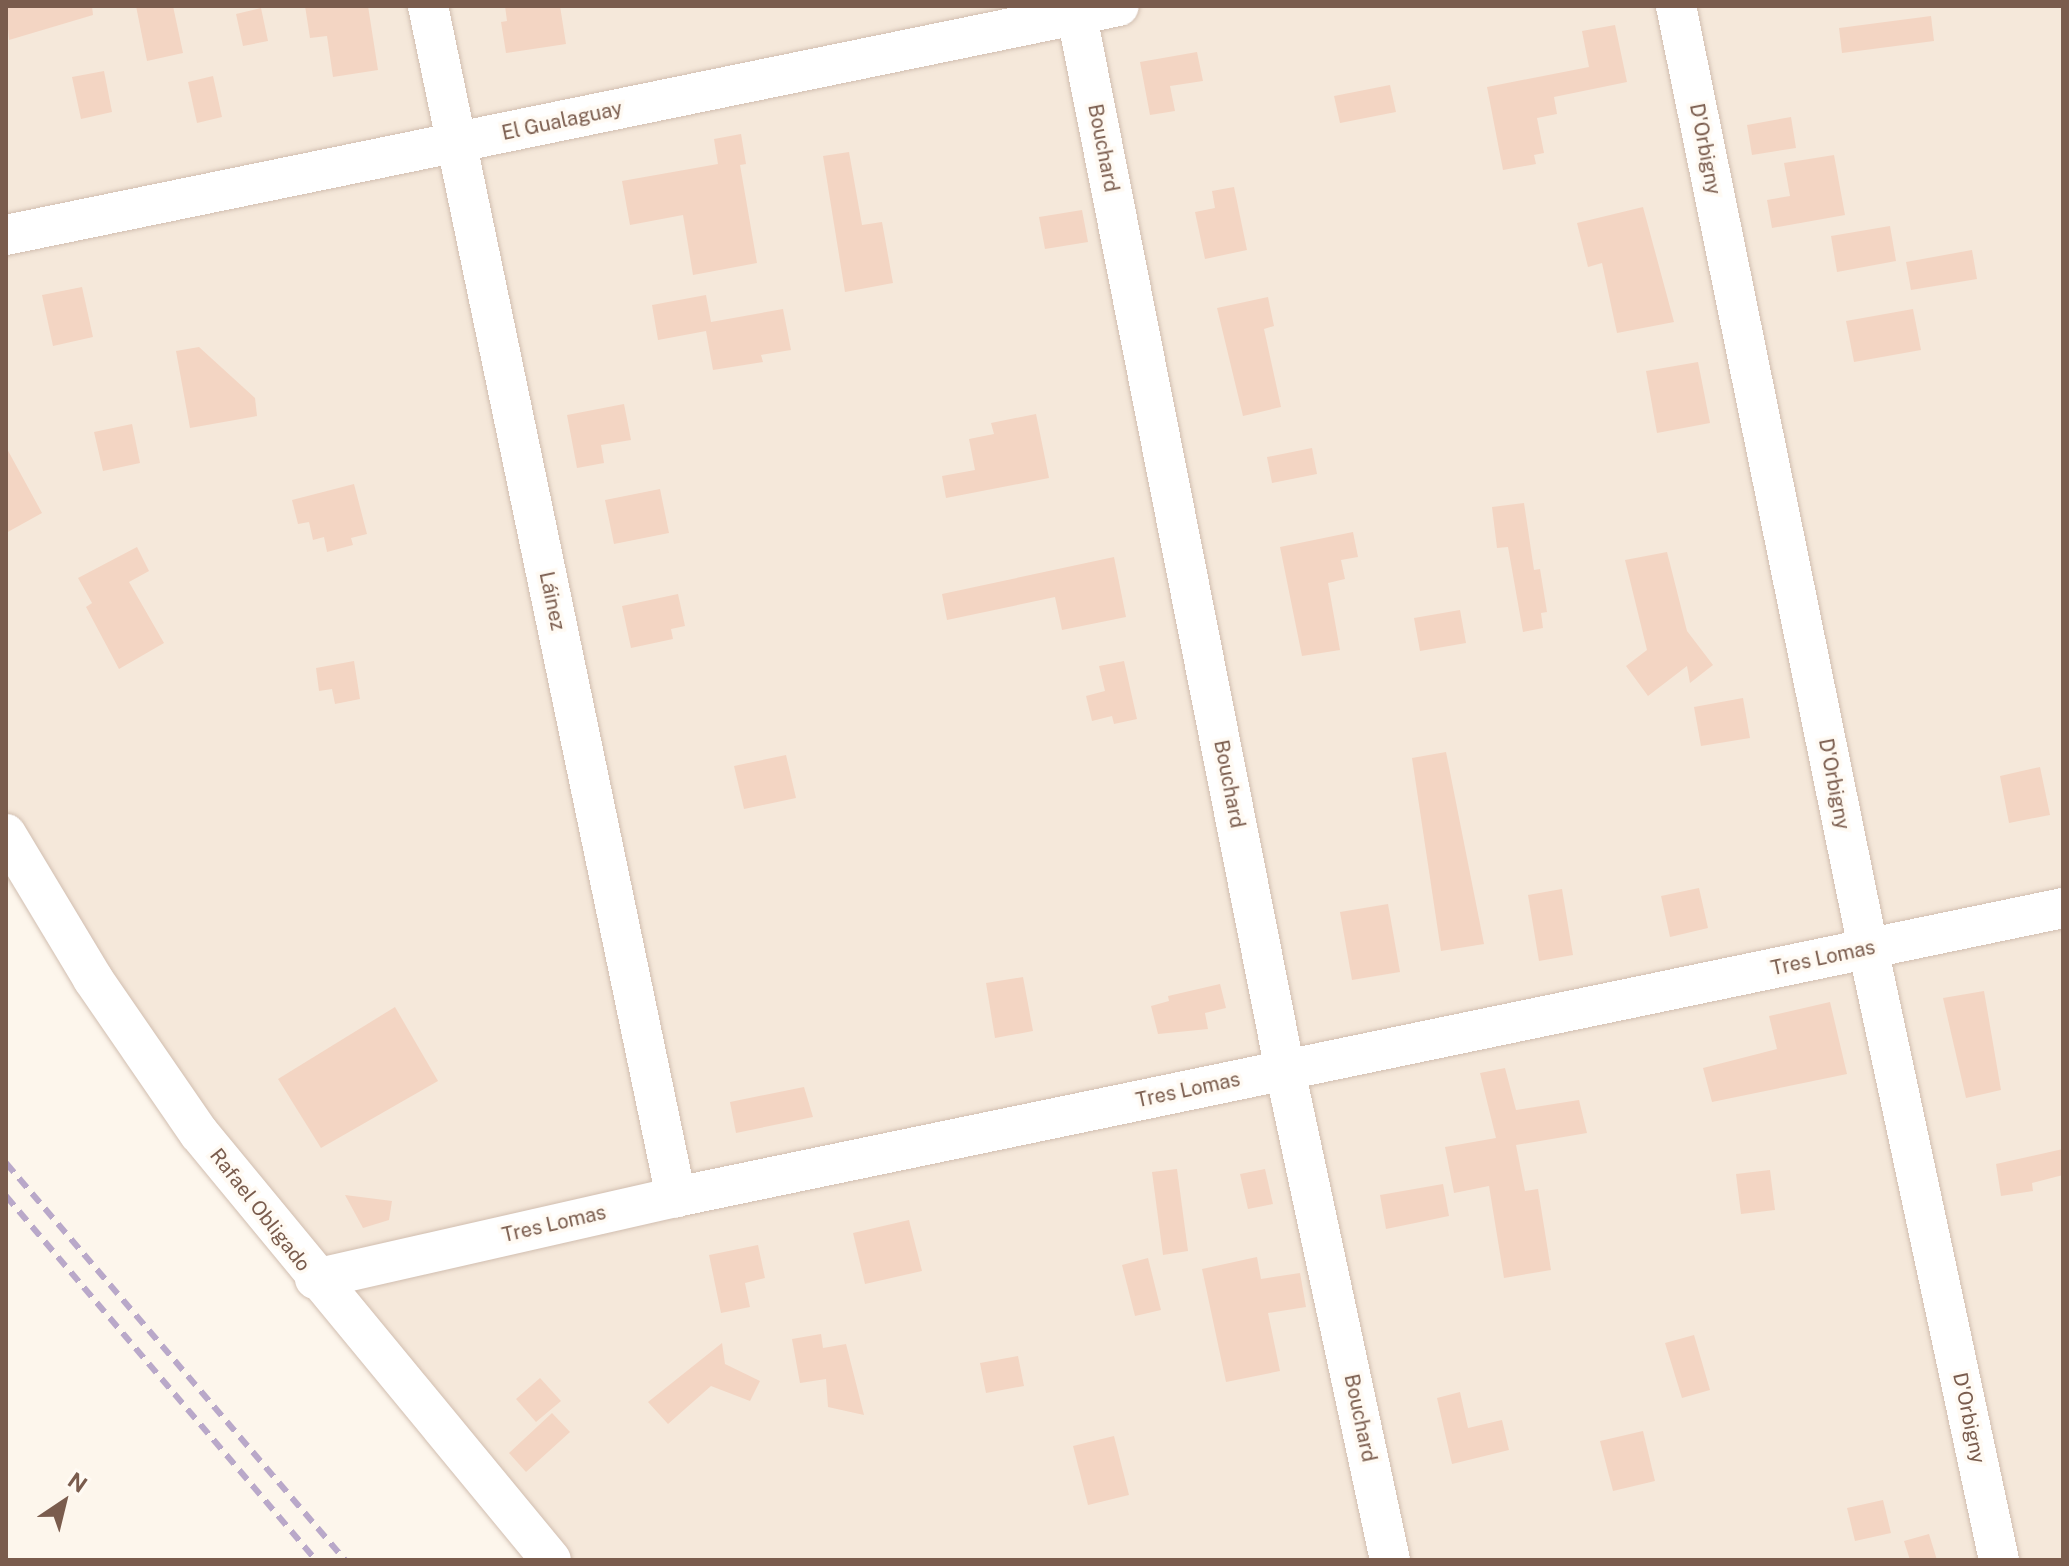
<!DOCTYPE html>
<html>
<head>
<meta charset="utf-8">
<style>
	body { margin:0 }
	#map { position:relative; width:2069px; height:1566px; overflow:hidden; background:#fdf6ec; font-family:"Public Sans",sans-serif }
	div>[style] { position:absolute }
	.residential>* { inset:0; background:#f5e8da }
	.building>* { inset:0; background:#f3d5c3 }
	.roads { filter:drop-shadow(0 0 2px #d1beb0) drop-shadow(0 0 2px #d1beb0) }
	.minor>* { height:40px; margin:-20px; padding:0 20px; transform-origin:20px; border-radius:20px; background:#fff }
	.rail>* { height:6px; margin-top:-3px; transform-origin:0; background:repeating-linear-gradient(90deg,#b9a8c9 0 12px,transparent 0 20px) }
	span { translate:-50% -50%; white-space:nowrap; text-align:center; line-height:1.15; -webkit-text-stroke:7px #fffaf3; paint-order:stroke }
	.street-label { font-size:20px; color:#7a5c4d }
	.frame { position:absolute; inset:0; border:8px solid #7a5c4d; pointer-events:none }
	.north { position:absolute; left:24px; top:1462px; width:80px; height:80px; -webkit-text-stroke:6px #fffaf3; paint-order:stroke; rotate:35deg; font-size:22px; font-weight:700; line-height:32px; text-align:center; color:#7a5c4d }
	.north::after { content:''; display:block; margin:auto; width:28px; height:36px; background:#7a5c4d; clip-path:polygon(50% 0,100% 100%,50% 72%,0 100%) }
</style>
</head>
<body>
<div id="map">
	<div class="residential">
		<i style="clip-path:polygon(6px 6px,2063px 6px,2063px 1560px,551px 1560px,315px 1279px,6px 834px)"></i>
	</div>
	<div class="building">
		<i style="clip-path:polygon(6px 6px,92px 6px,93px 15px,9px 40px)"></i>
		<i style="clip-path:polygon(136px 6px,173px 6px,183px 53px,147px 61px)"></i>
		<i style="clip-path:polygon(305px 6px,368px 6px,378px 70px,333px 77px,327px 36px,310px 38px)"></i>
		<i style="clip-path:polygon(505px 6px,560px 6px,566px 44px,506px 53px,501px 22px,507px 21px)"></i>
		<i style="clip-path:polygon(261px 8px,268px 41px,243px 46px,236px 14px)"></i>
		<i style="clip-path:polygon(1931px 16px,1934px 41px,1842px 53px,1839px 28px)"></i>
		<i style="clip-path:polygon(1615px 25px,1627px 82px,1554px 97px,1557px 114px,1537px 118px,1544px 153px,1534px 155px,1536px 164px,1503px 170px,1487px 87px,1589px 67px,1582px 31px)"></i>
		<i style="clip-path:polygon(1197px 52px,1203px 81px,1170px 86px,1175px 111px,1150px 115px,1140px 62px)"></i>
		<i style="clip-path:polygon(104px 71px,112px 112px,81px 119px,72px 77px)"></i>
		<i style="clip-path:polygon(213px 76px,222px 117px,197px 123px,188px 82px)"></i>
		<i style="clip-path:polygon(1390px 85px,1396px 112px,1340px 123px,1334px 96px)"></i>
		<i style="clip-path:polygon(1791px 117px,1796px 148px,1752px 155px,1747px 125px)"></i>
		<i style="clip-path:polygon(741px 134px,746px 164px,740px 165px,757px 263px,693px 275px,683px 215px,630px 225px,622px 181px,718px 164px,714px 139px)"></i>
		<i style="clip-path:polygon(849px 152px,862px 225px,882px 222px,893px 283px,845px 292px,823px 156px)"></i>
		<i style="clip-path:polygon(1834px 155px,1845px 215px,1772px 228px,1767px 200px,1790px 196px,1784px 163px)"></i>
		<i style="clip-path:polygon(1234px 187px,1247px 250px,1205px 259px,1195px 212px,1215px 208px,1212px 191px)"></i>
		<i style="clip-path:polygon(1643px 207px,1674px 322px,1617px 333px,1602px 263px,1588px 267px,1577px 223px)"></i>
		<i style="clip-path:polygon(1082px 210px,1088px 242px,1045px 249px,1039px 217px)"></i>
		<i style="clip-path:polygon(1890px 226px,1896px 261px,1837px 272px,1831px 236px)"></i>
		<i style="clip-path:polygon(1972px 250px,1977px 279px,1911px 290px,1906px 262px)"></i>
		<i style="clip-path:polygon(82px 287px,93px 337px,53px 346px,42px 295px)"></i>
		<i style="clip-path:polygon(706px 295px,711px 322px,783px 309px,791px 350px,761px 355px,763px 362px,713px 370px,706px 331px,658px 340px,652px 305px)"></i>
		<i style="clip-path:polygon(1268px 297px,1274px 326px,1264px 329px,1281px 407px,1243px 416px,1217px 308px)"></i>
		<i style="clip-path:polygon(1913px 309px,1921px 350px,1854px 362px,1846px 321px)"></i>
		<i style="clip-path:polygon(199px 347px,255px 398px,257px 416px,190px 428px,176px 351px)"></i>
		<i style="clip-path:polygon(1698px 362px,1710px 423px,1657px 433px,1646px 371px)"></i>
		<i style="clip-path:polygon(624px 404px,631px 440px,601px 445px,604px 463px,577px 468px,567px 415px)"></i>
		<i style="clip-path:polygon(1036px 414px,1049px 478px,946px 498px,942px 476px,975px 470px,969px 439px,994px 434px,991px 423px)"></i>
		<i style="clip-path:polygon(132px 424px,140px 463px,103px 471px,94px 432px)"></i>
		<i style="clip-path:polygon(6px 447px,42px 513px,6px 533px)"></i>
		<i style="clip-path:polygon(1312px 448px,1317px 474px,1272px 483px,1267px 457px)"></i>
		<i style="clip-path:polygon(354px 484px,367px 534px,351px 538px,353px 545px,327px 552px,324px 537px,313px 540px,309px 522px,298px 524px,292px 500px)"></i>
		<i style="clip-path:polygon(660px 489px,669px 533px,614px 544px,605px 500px)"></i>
		<i style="clip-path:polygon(1524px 503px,1534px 570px,1540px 569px,1547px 612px,1541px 613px,1543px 628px,1523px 632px,1508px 547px,1497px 548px,1492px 507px)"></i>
		<i style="clip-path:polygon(1353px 532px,1358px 557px,1341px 560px,1345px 579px,1328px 583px,1340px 650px,1302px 656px,1280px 547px)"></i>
		<i style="clip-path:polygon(137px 547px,149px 571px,129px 582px,164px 643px,119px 669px,86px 607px,92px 603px,78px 578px)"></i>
		<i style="clip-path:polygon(1667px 552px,1687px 631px,1713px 665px,1690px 683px,1687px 666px,1648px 696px,1626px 666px,1647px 650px,1625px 560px)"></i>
		<i style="clip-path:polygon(1114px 557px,1126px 617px,1062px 630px,1055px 597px,947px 620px,942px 594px)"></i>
		<i style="clip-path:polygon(678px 594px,685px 626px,671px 629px,673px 639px,631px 648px,622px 606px)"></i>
		<i style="clip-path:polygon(1460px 610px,1466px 643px,1420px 651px,1414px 618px)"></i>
		<i style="clip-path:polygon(354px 661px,360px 699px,335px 704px,332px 689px,319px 691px,316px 668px)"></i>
		<i style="clip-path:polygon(1124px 661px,1137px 719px,1114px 724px,1112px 716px,1092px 721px,1086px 696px,1105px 691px,1099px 666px)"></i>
		<i style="clip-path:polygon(1743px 698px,1750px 738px,1701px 746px,1694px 707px)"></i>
		<i style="clip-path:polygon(1446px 752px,1484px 944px,1441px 951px,1412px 758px)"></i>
		<i style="clip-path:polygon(786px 755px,796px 798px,744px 809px,734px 766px)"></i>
		<i style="clip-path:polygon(2040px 767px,2050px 815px,2009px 823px,2000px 776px)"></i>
		<i style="clip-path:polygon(1699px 888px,1708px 928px,1670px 937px,1661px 896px)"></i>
		<i style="clip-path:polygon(1562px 889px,1573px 955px,1539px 961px,1528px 895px)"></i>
		<i style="clip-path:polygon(1388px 904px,1400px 972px,1352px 980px,1340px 912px)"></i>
		<i style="clip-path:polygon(1023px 977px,1033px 1031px,995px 1038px,986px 983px)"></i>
		<i style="clip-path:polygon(1220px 984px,1226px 1008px,1205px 1013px,1208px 1029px,1158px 1034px,1151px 1006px,1169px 1001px,1168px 996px)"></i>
		<i style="clip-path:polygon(1984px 991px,2001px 1090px,1966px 1098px,1943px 998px)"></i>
		<i style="clip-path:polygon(1830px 1002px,1847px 1074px,1712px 1102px,1703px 1068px,1777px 1049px,1769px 1016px)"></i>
		<i style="clip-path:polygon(395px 1007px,438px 1081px,321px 1148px,278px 1079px)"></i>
		<i style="clip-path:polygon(1505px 1068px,1516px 1110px,1579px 1100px,1587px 1133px,1516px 1145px,1525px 1191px,1538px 1189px,1551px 1270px,1504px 1278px,1489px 1186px,1454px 1193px,1445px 1147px,1496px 1138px,1480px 1073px)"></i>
		<i style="clip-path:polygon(804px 1087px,813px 1117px,736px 1133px,730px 1102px)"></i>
		<i style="clip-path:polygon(2063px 1149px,2063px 1175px,2032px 1183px,2033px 1191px,2001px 1196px,1996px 1164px)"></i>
		<i style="clip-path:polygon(1177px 1169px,1188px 1251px,1163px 1255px,1152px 1172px)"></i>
		<i style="clip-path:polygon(1265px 1169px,1273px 1204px,1248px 1209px,1240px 1174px)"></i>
		<i style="clip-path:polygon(1770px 1170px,1775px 1210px,1741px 1214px,1736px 1174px)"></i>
		<i style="clip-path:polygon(1443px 1184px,1449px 1216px,1386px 1229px,1380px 1195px)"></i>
		<i style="clip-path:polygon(345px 1195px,392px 1201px,389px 1220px,363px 1228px)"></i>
		<i style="clip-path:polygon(909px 1220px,922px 1271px,865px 1284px,853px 1233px)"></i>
		<i style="clip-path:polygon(758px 1245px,765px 1278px,745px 1283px,750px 1307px,721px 1313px,709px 1255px)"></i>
		<i style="clip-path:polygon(1257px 1257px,1261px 1279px,1300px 1273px,1306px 1307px,1268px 1313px,1280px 1371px,1226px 1382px,1202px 1269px)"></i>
		<i style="clip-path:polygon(1148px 1258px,1161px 1310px,1135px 1316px,1122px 1265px)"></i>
		<i style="clip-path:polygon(821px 1334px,823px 1348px,846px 1344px,864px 1415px,828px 1407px,826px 1379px,800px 1383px,792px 1339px)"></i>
		<i style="clip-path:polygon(1694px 1335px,1710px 1390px,1682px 1398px,1665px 1343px)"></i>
		<i style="clip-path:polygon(722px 1343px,725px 1364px,760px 1381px,750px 1401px,711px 1386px,668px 1424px,648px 1402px)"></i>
		<i style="clip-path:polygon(1018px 1356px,1024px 1386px,986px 1393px,980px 1363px)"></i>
		<i style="clip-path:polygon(540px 1378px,561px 1401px,536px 1422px,516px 1399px)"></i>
		<i style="clip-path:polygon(1460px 1392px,1468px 1428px,1502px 1420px,1509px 1450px,1452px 1464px,1437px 1398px)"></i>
		<i style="clip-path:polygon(552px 1413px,570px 1432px,526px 1472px,509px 1453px)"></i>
		<i style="clip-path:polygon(1643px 1431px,1655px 1481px,1613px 1491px,1600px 1441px)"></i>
		<i style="clip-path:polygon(1114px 1436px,1129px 1495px,1088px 1505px,1073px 1446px)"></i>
		<i style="clip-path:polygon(1883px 1500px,1891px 1533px,1855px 1541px,1847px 1508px)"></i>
		<i style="clip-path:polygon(1929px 1534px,1937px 1560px,1910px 1560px,1904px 1541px)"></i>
	</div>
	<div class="roads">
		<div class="minor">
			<i style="left:428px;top:6px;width:1217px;rotate:78.24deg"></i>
			<i style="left:1075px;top:6px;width:1085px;rotate:78.84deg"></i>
			<i style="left:1285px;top:1070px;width:501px;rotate:77.91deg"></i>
			<i style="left:1676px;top:6px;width:961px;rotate:78.48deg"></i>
			<i style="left:1868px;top:948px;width:626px;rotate:77.92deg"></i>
			<i style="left:6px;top:235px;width:1136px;rotate:-11.63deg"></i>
			<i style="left:6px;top:834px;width:169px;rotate:59deg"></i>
			<i style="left:93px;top:979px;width:187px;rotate:55.5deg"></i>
			<i style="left:199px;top:1133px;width:553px;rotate:50.5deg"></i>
			<i style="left:315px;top:1279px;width:370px;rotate:-12.8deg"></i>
			<i style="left:676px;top:1197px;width:1417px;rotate:-11.77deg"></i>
		</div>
	</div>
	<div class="rail">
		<i style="left:6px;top:1163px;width:522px;rotate:49.51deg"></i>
		<i style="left:6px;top:1196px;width:478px;rotate:49.6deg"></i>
	</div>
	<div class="street-label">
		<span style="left:562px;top:121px;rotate:-12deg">El Gualaguay</span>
		<span style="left:1103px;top:148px;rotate:79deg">Bouchard</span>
		<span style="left:1705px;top:149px;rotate:79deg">D'Orbigny</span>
		<span style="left:552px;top:601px;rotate:78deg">Láinez</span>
		<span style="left:1229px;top:784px;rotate:79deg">Bouchard</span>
		<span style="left:1834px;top:784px;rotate:79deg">D'Orbigny</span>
		<span style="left:1823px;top:958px;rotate:-12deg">Tres Lomas</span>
		<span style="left:1188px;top:1090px;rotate:-12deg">Tres Lomas</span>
		<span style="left:260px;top:1210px;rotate:52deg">Rafael Obligado</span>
		<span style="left:554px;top:1224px;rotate:-13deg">Tres Lomas</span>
		<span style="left:1360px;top:1418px;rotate:78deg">Bouchard</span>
		<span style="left:1969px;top:1418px;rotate:78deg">D'Orbigny</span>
	</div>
	<div class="frame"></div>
	<div class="north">N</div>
</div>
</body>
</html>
